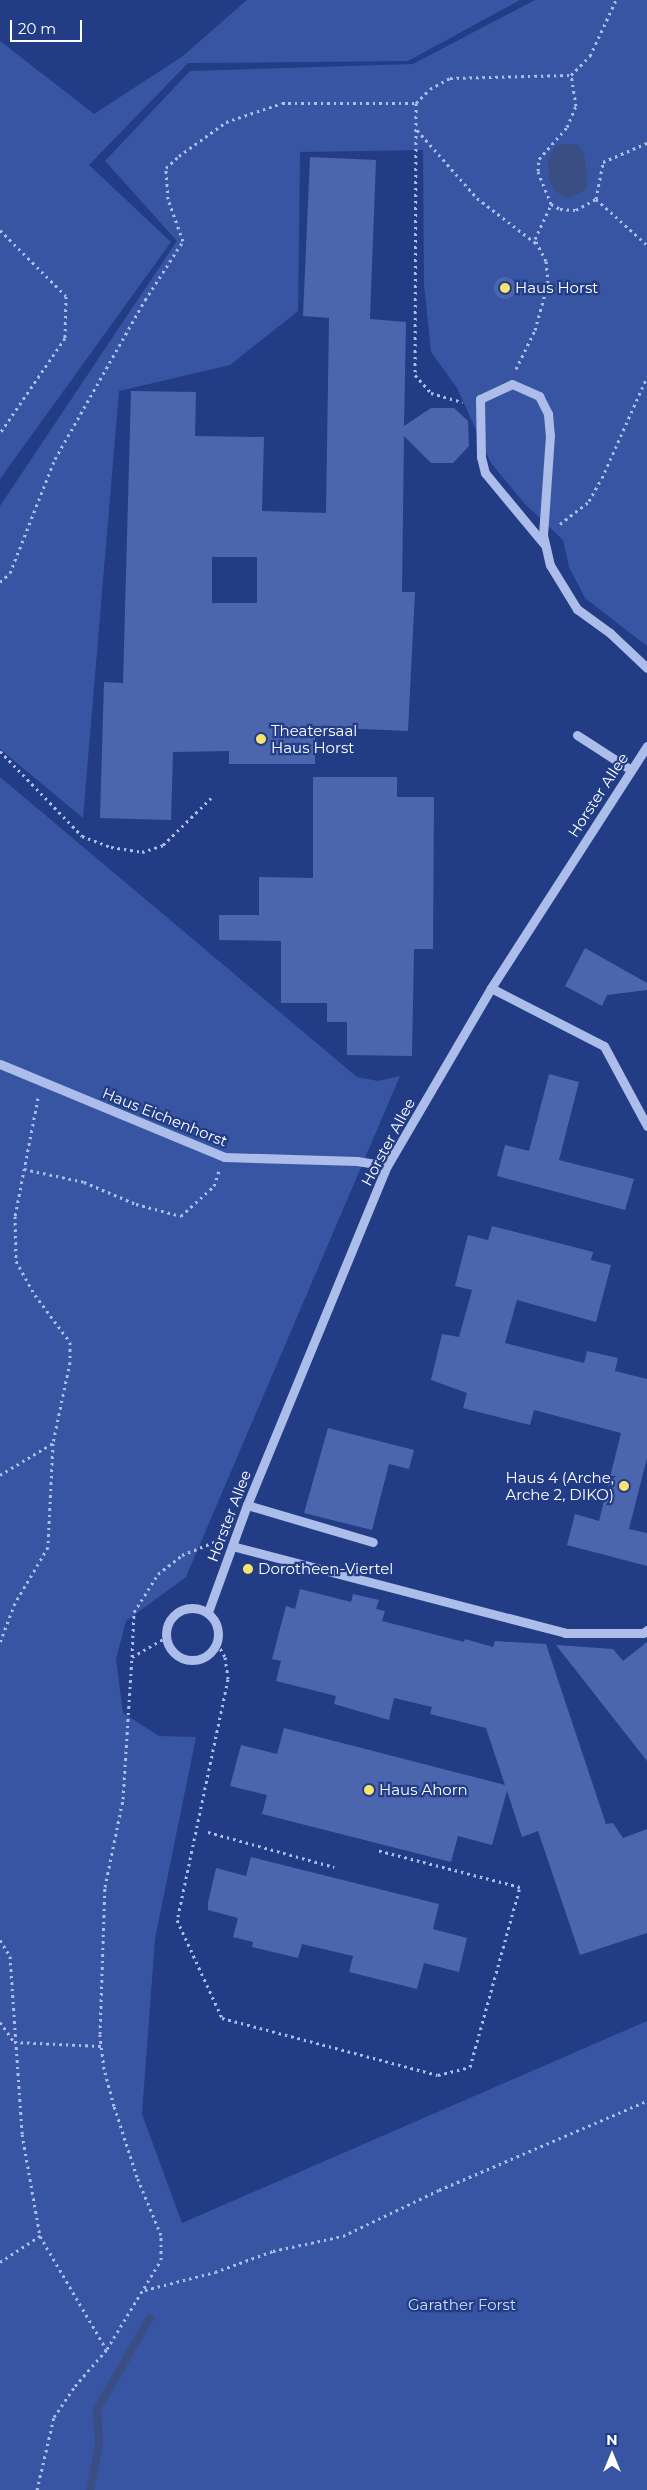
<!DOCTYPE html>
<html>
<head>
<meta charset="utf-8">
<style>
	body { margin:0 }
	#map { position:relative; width:647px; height:2490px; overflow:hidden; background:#223d86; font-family:Montserrat,sans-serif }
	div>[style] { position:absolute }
	.green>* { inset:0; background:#3755a3 }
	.water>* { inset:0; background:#3b4e84 }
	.stream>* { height:8px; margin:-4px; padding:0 4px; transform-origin:4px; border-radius:4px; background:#3b4e84 }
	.building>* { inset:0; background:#4b66ae }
	.round { border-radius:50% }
	.path>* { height:3px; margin-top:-1.5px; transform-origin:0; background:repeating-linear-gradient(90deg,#acbde9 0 2.5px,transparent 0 6.5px) }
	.minor>* { height:9px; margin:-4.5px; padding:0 4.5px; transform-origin:4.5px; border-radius:4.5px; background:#acbde9 }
	.minor>.ring { margin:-4.5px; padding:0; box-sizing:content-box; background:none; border:9px solid #acbde9; border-radius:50% }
	.dots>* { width:14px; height:14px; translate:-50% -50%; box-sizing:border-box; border:2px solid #223d86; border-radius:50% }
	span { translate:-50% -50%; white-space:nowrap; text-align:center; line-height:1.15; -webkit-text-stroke:4.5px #223d86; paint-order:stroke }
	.poi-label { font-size:15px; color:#fff }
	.left { translate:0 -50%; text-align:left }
	.right { translate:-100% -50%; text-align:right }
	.street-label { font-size:15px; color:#fff }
	.park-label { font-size:15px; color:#d1dbf7 }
	.north { position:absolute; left:587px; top:2430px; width:50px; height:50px; -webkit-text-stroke:4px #223d86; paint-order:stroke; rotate:0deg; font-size:14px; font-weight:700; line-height:20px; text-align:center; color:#fff }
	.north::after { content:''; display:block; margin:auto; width:18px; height:22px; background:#fff; clip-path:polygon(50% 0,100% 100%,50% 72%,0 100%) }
	.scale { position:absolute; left:10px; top:20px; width:72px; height:22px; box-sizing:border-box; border:2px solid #fff; border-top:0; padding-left:6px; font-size:15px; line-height:18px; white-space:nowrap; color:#fff; -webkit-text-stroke:4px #223d86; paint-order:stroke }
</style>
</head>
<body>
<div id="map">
	<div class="green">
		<i style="clip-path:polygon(247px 0,520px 0,408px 61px,188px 63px,89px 165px,171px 242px,0 479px,0 41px,94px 114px,183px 56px)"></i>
		<i style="clip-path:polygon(535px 0,647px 0,647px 646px,585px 598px,569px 567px,563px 540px,525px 504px,491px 463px,457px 388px,431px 352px,424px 284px,423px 150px,300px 152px,298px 311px,230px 365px,119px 391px,83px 818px,0 749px,0 506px,177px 241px,105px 161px,190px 71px,413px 64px)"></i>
		<i style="clip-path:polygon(0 777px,357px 1077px,378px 1081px,400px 1076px,186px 1577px,126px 1621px,116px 1659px,123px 1713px,159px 1736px,196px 1737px,155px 1939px,142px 2114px,182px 2223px,647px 2021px,647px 2490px,0 2490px)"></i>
	</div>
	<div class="water">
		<i style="clip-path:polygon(567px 144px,578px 145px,584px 154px,587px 173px,586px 189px,568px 199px,555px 191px,549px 179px,548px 161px,555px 146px)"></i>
	</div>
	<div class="stream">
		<i style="left:90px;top:2490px;width:46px;rotate:-78.7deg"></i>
		<i style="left:99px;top:2445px;width:36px;rotate:-93deg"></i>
		<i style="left:97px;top:2409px;width:105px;rotate:-59.8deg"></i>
	</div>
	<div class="building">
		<i style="clip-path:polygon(evenodd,310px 157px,376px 160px,370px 319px,406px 322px,404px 426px,431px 408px,454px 408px,468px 421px,469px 446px,453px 463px,431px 463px,404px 436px,402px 592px,415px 592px,408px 731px,315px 727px,315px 764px,229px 764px,229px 751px,173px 752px,171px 820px,100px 818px,104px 682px,123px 683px,131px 391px,196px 392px,195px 436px,264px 437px,262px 511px,326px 513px,329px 318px,303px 316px,310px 157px,212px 557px,257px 557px,257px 603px,212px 603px,212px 557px)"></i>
		<i class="round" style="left:494px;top:277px;width:22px;height:22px"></i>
		<i style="clip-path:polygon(313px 777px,397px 777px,397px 797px,434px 797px,433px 949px,414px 949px,412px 1056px,347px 1055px,347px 1022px,327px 1022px,327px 1003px,281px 1003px,281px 941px,219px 940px,219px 915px,259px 915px,259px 877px,313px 878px)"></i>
		<i style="clip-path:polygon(585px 948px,647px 983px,647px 990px,607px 995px,602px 1006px,565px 986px)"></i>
		<i style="clip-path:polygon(549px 1074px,579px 1082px,559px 1160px,634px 1179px,625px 1210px,497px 1176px,505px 1145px,529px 1151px)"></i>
		<i style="clip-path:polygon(492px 1226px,593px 1252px,591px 1260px,611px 1265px,596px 1322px,517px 1300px,505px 1343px,584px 1363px,587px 1351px,618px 1358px,615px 1371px,647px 1379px,647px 1458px,629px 1529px,647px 1533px,647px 1566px,567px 1545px,575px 1514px,599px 1521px,621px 1433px,534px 1410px,530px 1425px,463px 1408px,467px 1393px,431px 1380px,442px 1334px,459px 1337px,472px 1290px,455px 1286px,468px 1235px,488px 1240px)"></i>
		<i style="clip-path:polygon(328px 1428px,414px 1450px,409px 1469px,389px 1464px,372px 1530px,304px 1513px)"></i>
		<i style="clip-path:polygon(300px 1589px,351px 1602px,353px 1594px,379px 1600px,376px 1609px,385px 1611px,382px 1621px,464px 1642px,465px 1639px,493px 1647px,495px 1641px,546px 1644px,606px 1824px,613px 1823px,623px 1838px,647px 1829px,647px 1933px,580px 1955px,538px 1831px,522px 1837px,507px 1791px,492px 1845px,458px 1836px,451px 1862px,262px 1814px,267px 1795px,230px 1786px,241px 1745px,277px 1754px,284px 1728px,505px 1785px,486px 1728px,430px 1714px,432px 1707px,394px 1698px,389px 1720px,334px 1704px,336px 1696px,276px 1681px,281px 1661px,272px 1659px,286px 1606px,295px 1609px)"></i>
		<i style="clip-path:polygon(647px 1642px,647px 1761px,556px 1645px,613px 1649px,623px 1661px)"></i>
		<i style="clip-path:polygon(251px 1857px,439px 1904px,433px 1929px,467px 1938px,459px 1972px,424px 1963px,417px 1989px,349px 1972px,353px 1956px,302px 1944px,298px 1958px,252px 1947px,253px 1942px,233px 1937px,238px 1918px,208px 1910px,208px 1903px,216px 1868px,246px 1876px)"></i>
	</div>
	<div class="path">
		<i style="left:416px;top:103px;width:272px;rotate:90.2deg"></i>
		<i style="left:415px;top:375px;width:24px;rotate:48deg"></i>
		<i style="left:431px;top:393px;width:33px;rotate:16deg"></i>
		<i style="left:417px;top:130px;width:91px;rotate:48.6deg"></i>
		<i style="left:477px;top:198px;width:76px;rotate:37.5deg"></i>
		<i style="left:596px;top:199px;width:69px;rotate:42deg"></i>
		<i style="left:551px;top:204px;width:10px;rotate:29deg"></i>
		<i style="left:560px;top:209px;width:16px;rotate:4deg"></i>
		<i style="left:576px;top:210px;width:23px;rotate:-29deg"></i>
		<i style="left:596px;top:199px;width:38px;rotate:-79deg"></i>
		<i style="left:603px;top:162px;width:48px;rotate:-23.4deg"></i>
		<i style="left:0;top:230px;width:93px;rotate:45deg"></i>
		<i style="left:66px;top:296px;width:42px;rotate:91.4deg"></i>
		<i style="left:65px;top:338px;width:115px;rotate:124.4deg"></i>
		<i style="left:516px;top:369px;width:43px;rotate:-64deg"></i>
		<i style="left:535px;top:330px;width:49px;rotate:-74.5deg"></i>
		<i style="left:548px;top:283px;width:22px;rotate:-95deg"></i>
		<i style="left:546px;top:261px;width:25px;rotate:-117deg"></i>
		<i style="left:535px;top:239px;width:38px;rotate:-65deg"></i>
		<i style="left:551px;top:204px;width:35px;rotate:-112deg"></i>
		<i style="left:538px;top:171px;width:12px;rotate:-85deg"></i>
		<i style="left:539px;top:159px;width:43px;rotate:-48.8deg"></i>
		<i style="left:567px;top:127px;width:23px;rotate:-67deg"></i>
		<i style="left:576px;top:106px;width:31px;rotate:-99deg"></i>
		<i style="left:560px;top:524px;width:37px;rotate:-38deg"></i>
		<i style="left:589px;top:501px;width:26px;rotate:-61deg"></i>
		<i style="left:602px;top:478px;width:111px;rotate:-66deg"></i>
		<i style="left:0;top:582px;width:13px;rotate:-42deg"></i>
		<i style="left:10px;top:573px;width:123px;rotate:-68.5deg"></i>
		<i style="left:55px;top:459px;width:183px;rotate:-60.5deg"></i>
		<i style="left:145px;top:300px;width:70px;rotate:-57.2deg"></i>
		<i style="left:183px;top:241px;width:45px;rotate:-109.7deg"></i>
		<i style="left:168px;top:199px;width:31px;rotate:-94deg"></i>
		<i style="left:166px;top:168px;width:18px;rotate:-43deg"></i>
		<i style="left:179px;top:156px;width:58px;rotate:-35.9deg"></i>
		<i style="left:226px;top:122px;width:59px;rotate:-18.7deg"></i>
		<i style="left:282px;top:103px;width:134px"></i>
		<i style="left:416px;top:103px;width:20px;rotate:-45deg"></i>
		<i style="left:430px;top:89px;width:23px;rotate:-29deg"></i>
		<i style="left:450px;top:78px;width:121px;rotate:-1.4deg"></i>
		<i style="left:571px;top:75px;width:27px;rotate:-45deg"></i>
		<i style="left:590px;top:56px;width:62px;rotate:-65.1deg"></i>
		<i style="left:0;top:751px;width:118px;rotate:46deg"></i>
		<i style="left:82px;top:836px;width:31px;rotate:21deg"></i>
		<i style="left:111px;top:847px;width:31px;rotate:9deg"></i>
		<i style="left:142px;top:852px;width:22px;rotate:-18deg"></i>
		<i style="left:163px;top:845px;width:71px;rotate:-44.4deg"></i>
		<i style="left:38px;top:1098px;width:120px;rotate:101deg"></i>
		<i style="left:15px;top:1216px;width:45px;rotate:88.7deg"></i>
		<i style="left:16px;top:1261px;width:39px;rotate:61deg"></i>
		<i style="left:35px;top:1295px;width:59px;rotate:53.3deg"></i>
		<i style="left:70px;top:1342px;width:20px;rotate:90deg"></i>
		<i style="left:70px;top:1362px;width:83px;rotate:101.9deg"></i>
		<i style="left:24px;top:1169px;width:61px;rotate:12.2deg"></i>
		<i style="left:84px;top:1182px;width:56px;rotate:22.9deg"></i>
		<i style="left:136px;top:1204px;width:47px;rotate:14.9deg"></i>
		<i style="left:181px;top:1216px;width:45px;rotate:-42.3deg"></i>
		<i style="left:214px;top:1186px;width:16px;rotate:-72deg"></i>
		<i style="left:0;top:1475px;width:62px;rotate:-31.1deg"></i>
		<i style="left:53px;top:1443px;width:104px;rotate:92.8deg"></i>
		<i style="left:48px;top:1547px;width:65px;rotate:120.5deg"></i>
		<i style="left:15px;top:1603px;width:42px;rotate:111deg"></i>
		<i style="left:217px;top:1643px;width:16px;rotate:60deg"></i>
		<i style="left:225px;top:1657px;width:22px;rotate:82deg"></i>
		<i style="left:228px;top:1679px;width:246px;rotate:101.9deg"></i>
		<i style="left:177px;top:1920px;width:108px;rotate:65.3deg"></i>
		<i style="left:222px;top:2018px;width:223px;rotate:14.8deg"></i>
		<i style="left:438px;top:2075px;width:33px;rotate:-14deg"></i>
		<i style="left:470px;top:2067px;width:187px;rotate:-74.5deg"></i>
		<i style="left:520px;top:1887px;width:148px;rotate:-165.5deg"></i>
		<i style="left:132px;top:1657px;width:45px;rotate:-87.5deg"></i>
		<i style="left:134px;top:1612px;width:45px;rotate:-57.7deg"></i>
		<i style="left:158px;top:1574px;width:31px;rotate:-38deg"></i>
		<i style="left:182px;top:1555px;width:38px;rotate:-22deg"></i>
		<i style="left:208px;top:1832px;width:131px;rotate:15.5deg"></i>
		<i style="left:0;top:1940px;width:19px;rotate:58deg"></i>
		<i style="left:10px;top:1956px;width:178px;rotate:86.1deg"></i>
		<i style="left:22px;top:2134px;width:104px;rotate:80deg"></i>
		<i style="left:40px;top:2236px;width:131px;rotate:59.7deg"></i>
		<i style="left:0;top:2022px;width:24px;rotate:55deg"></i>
		<i style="left:14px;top:2042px;width:87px;rotate:2.6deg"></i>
		<i style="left:0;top:2262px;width:48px;rotate:-33deg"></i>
		<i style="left:145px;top:2290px;width:72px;rotate:-14.4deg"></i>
		<i style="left:215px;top:2272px;width:62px;rotate:-19.9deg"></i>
		<i style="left:273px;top:2251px;width:72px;rotate:-12.1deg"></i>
		<i style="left:343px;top:2236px;width:106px;rotate:-25.6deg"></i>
		<i style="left:439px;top:2190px;width:226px;rotate:-23.2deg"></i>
		<i style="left:37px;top:2490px;width:75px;rotate:-76.9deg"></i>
		<i style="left:54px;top:2417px;width:37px;rotate:-56deg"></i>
		<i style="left:75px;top:2386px;width:49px;rotate:-49.1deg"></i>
		<i style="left:107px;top:2349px;width:104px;rotate:-58.8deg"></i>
		<i style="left:161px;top:2260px;width:25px;rotate:-90deg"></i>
		<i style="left:161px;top:2235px;width:63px;rotate:-112.5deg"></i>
		<i style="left:137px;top:2177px;width:75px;rotate:-107.9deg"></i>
		<i style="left:114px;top:2106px;width:38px;rotate:-105deg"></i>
		<i style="left:104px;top:2069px;width:35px;rotate:-97deg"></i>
		<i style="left:100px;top:2034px;width:147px;rotate:-88.1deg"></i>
		<i style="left:105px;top:1887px;width:90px;rotate:-78.4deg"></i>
		<i style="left:123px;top:1799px;width:142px;rotate:-86.4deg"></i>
		<i style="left:132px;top:1657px;width:39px;rotate:-30deg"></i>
	</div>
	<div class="minor">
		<i style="left:544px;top:544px;width:92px;rotate:-129.7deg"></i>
		<i style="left:485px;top:473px;width:16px;rotate:-104deg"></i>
		<i style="left:481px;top:457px;width:58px;rotate:-91deg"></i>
		<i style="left:480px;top:399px;width:35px;rotate:-25deg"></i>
		<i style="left:512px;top:384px;width:30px;rotate:24deg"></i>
		<i style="left:539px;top:396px;width:20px;rotate:63deg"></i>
		<i style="left:548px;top:414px;width:21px;rotate:85deg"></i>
		<i style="left:550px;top:435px;width:100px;rotate:94deg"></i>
		<i style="left:543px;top:535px;width:31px;rotate:77deg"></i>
		<i style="left:550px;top:565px;width:52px;rotate:58.5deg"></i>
		<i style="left:577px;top:609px;width:41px;rotate:36deg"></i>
		<i style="left:610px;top:633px;width:51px;rotate:43.4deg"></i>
		<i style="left:577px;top:735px;width:64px;rotate:32.9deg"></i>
		<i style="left:491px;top:988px;width:127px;rotate:27.2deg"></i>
		<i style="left:604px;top:1046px;width:91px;rotate:61.7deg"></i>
		<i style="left:0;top:1064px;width:243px;rotate:22.5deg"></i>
		<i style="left:224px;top:1157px;width:133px;rotate:1.7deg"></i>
		<i style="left:357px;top:1161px;width:30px;rotate:9deg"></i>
		<i style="left:247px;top:1505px;width:131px;rotate:16.4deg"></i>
		<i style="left:232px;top:1546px;width:344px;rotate:14.6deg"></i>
		<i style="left:565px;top:1633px;width:78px"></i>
		<i style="left:643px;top:1633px;width:5px;rotate:-37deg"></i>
		<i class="ring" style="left:166px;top:1608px;width:43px;height:43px"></i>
		<i style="left:208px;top:1612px;width:114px;rotate:-70deg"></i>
		<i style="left:247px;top:1505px;width:367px;rotate:-67.6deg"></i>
		<i style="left:387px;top:1166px;width:206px;rotate:-59.7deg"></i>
		<i style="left:491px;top:988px;width:288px;rotate:-57.2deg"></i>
	</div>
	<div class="dots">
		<i style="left:505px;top:288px;background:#f5e56f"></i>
		<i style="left:261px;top:739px;background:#f5e56f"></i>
		<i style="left:624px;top:1486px;background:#f5e56f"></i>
		<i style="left:248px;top:1569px;background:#f5e56f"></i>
		<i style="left:369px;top:1790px;background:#f5e56f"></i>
	</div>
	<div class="poi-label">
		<span class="left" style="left:515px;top:288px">Haus Horst</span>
		<span class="left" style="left:271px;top:739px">Theatersaal<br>Haus Horst</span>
		<span class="right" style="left:614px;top:1486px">Haus 4 (Arche,<br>Arche 2, DIKO)</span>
		<span class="left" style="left:258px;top:1569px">Dorotheen-Viertel</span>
		<span class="left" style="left:379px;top:1790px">Haus Ahorn</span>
	</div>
	<div class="street-label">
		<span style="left:598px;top:795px;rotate:-57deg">Horster Allee</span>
		<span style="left:165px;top:1117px;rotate:22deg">Haus Eichenhorst</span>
		<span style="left:388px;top:1142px;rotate:-62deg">Horster Allee</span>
		<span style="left:229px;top:1516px;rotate:-69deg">Horster Allee</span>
	</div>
	<div class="park-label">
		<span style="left:462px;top:2305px">Garather Forst</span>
	</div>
	<div class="north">N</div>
	<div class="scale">20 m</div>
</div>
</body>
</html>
